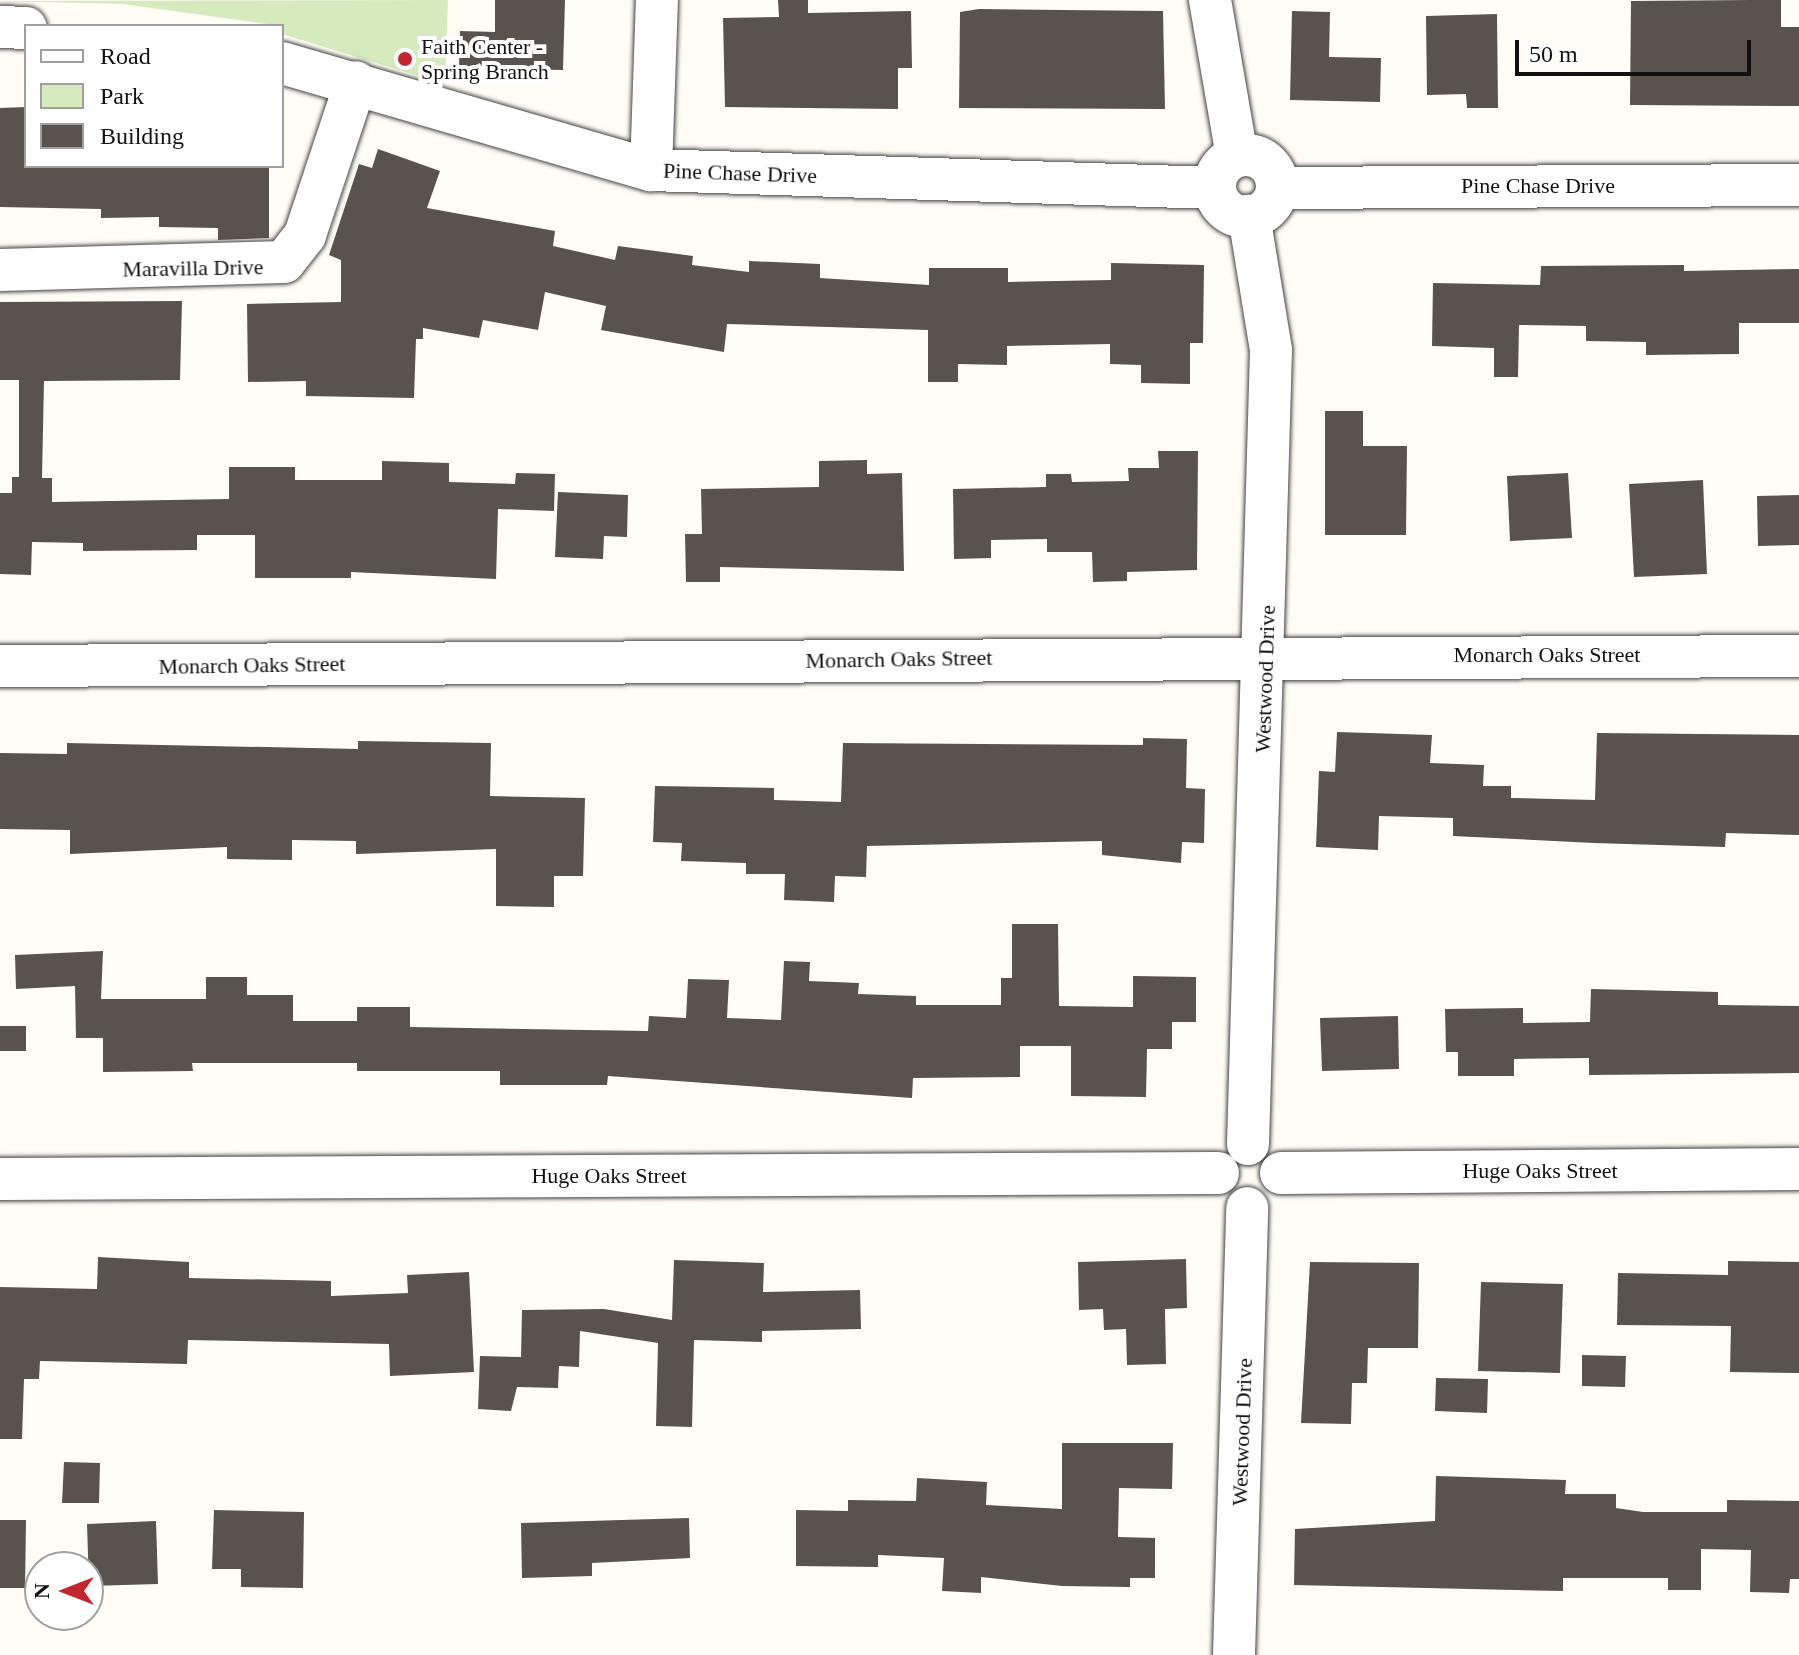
<!DOCTYPE html>
<html>
<head>
<meta charset="utf-8">
<style>
	body { margin:0 }
	#map { position:relative; width:1799px; height:1655px; overflow:hidden; background:#fffdf5; font-family:Georgia,serif }
	div>[style] { position:absolute }
	.green>* { inset:0; background:#d5ebbd }
	.building>* { inset:0; background:#5a524d }
	.roads { filter:drop-shadow(0 0 2px #444) drop-shadow(0 0 2px #444) }
	.minor>* { height:42px; margin:-21px; padding:0 21px; transform-origin:21px; border-radius:21px; background:#fff }
	.minor>.ring { margin:-21px; padding:0; box-sizing:content-box; background:none; border:42px solid #fff; border-radius:50% }
	.dots>* { width:22px; height:22px; translate:-50% -50%; box-sizing:border-box; border:4px solid #fff; border-radius:50% }
	span { translate:-50% -50%; white-space:nowrap; text-align:center; line-height:1.15; -webkit-text-stroke:8px #fff; paint-order:stroke }
	.poi-label { font-size:22px; color:#111 }
	.left { translate:0 -50%; text-align:left }
	.street-label { font-size:22px; color:#111 }
	.legend { position:absolute; left:24px; top:24px; width:260px; height:144px; box-sizing:border-box; background:#fff; border:2px solid #a0a0a0; margin:0; padding:10px 14px; list-style:none; font-size:24px; color:#111 }
	.legend li { display:flex; align-items:center; gap:16px; height:40px }
	.legend b { width:40px; border:2px solid #a0a0a0 }
	.north { position:absolute; left:24px; top:1551px; width:80px; height:80px; box-sizing:border-box; background:#fff; border:2px solid #a0a0a0; border-radius:50%; rotate:270deg; font-size:22px; font-weight:700; line-height:32px; text-align:center; color:#111 }
	.north::after { content:''; display:block; margin:auto; width:28px; height:36px; background:#c4262e; clip-path:polygon(50% 0,100% 100%,50% 72%,0 100%) }
	.scale { position:absolute; left:1515px; top:40px; width:236px; height:36px; box-sizing:border-box; border:4px solid #111; border-top:0; padding-left:10px; font-size:24px; line-height:28px; white-space:nowrap; color:#111; -webkit-text-stroke:6px #fff; paint-order:stroke }
</style>
</head>
<body>
<div id="map">
	<div class="green">
		<i style="clip-path:polygon(448px 0,445px 84px,282px 34px,282px 26px,123px 4px,0 1px)"></i>
	</div>
	<div class="building">
		<i style="clip-path:polygon(495px 0,565px 0,563px 70px,459px 68px,460px 31px,495px 32px)"></i>
		<i style="clip-path:polygon(778px 0,808px 0,808px 13px,911px 11px,912px 68px,898px 68px,898px 109px,725px 107px,723px 18px,779px 17px)"></i>
		<i style="clip-path:polygon(1751px 0,1781px 0,1781px 27px,1799px 27px,1799px 106px,1630px 105px,1631px 1px)"></i>
		<i style="clip-path:polygon(979px 9px,1163px 11px,1165px 109px,959px 108px,960px 12px)"></i>
		<i style="clip-path:polygon(1292px 11px,1330px 12px,1329px 57px,1381px 58px,1380px 102px,1290px 100px)"></i>
		<i style="clip-path:polygon(1497px 14px,1498px 108px,1467px 108px,1466px 94px,1427px 95px,1426px 16px)"></i>
		<i style="clip-path:polygon(26px 107px,26px 166px,269px 166px,269px 238px,218px 240px,218px 228px,159px 227px,159px 217px,101px 218px,101px 209px,0 207px,0 108px)"></i>
		<i style="clip-path:polygon(378px 149px,440px 171px,427px 208px,555px 231px,553px 246px,615px 260px,618px 246px,693px 256px,692px 265px,749px 272px,749px 261px,820px 264px,820px 278px,929px 285px,929px 268px,1008px 268px,1008px 282px,1111px 280px,1111px 263px,1204px 265px,1203px 343px,1190px 343px,1190px 384px,1141px 383px,1141px 365px,1110px 364px,1110px 344px,1007px 346px,1007px 365px,958px 364px,958px 382px,928px 382px,928px 330px,727px 324px,724px 352px,601px 330px,606px 306px,545px 292px,538px 330px,483px 320px,479px 338px,423px 328px,423px 339px,416px 339px,414px 398px,306px 396px,306px 381px,248px 382px,247px 304px,341px 302px,341px 260px,329px 255px,359px 164px,372px 168px)"></i>
		<i style="clip-path:polygon(1684px 265px,1684px 271px,1799px 269px,1799px 323px,1739px 323px,1739px 354px,1646px 355px,1646px 342px,1586px 341px,1586px 326px,1519px 325px,1518px 377px,1494px 377px,1494px 348px,1432px 346px,1433px 283px,1540px 285px,1541px 266px)"></i>
		<i style="clip-path:polygon(182px 301px,180px 380px,44px 381px,42px 478px,52px 478px,52px 502px,229px 499px,229px 467px,295px 467px,295px 480px,382px 480px,382px 461px,449px 463px,449px 482px,515px 484px,516px 473px,555px 474px,554px 511px,498px 509px,496px 579px,351px 572px,351px 578px,255px 578px,255px 535px,197px 535px,197px 550px,83px 551px,83px 543px,32px 542px,31px 575px,0 574px,0 493px,12px 493px,12px 477px,19px 477px,19px 380px,0 380px,0 302px)"></i>
		<i style="clip-path:polygon(1325px 411px,1363px 411px,1363px 446px,1407px 446px,1406px 535px,1325px 535px)"></i>
		<i style="clip-path:polygon(1158px 451px,1198px 451px,1197px 570px,1127px 572px,1127px 581px,1093px 582px,1092px 552px,1047px 552px,1047px 539px,991px 540px,991px 558px,954px 559px,953px 489px,1046px 487px,1046px 474px,1071px 474px,1072px 482px,1129px 481px,1128px 468px,1159px 468px)"></i>
		<i style="clip-path:polygon(867px 460px,867px 474px,902px 473px,904px 571px,720px 567px,720px 582px,686px 582px,685px 534px,702px 534px,701px 489px,819px 487px,819px 461px)"></i>
		<i style="clip-path:polygon(1568px 473px,1572px 538px,1510px 541px,1507px 476px)"></i>
		<i style="clip-path:polygon(1703px 480px,1707px 574px,1634px 577px,1629px 484px)"></i>
		<i style="clip-path:polygon(558px 492px,628px 495px,627px 537px,604px 536px,603px 559px,555px 557px)"></i>
		<i style="clip-path:polygon(1799px 495px,1799px 545px,1758px 546px,1757px 496px)"></i>
		<i style="clip-path:polygon(1337px 732px,1432px 735px,1430px 763px,1484px 765px,1483px 786px,1511px 786px,1511px 798px,1595px 800px,1597px 733px,1799px 735px,1799px 835px,1726px 833px,1725px 847px,1594px 843px,1453px 836px,1453px 818px,1379px 816px,1378px 850px,1316px 847px,1319px 771px,1335px 772px)"></i>
		<i style="clip-path:polygon(1143px 738px,1187px 739px,1186px 788px,1205px 789px,1204px 843px,1182px 842px,1181px 863px,1102px 855px,1102px 841px,867px 846px,866px 877px,835px 876px,834px 902px,784px 900px,785px 874px,746px 874px,746px 863px,681px 861px,682px 843px,653px 842px,655px 786px,774px 788px,774px 800px,841px 802px,843px 743px,1143px 745px)"></i>
		<i style="clip-path:polygon(358px 741px,491px 743px,490px 796px,585px 798px,583px 876px,554px 876px,554px 907px,496px 906px,496px 849px,356px 854px,356px 841px,292px 840px,292px 860px,227px 859px,227px 847px,70px 854px,70px 830px,0 829px,0 753px,67px 754px,67px 743px,358px 749px)"></i>
		<i style="clip-path:polygon(1012px 924px,1058px 924px,1059px 1006px,1133px 1007px,1133px 976px,1196px 977px,1196px 1022px,1172px 1022px,1172px 1049px,1147px 1049px,1146px 1097px,1071px 1096px,1071px 1046px,1020px 1046px,1020px 1077px,913px 1078px,912px 1098px,608px 1076px,607px 1085px,500px 1085px,500px 1071px,357px 1071px,357px 1063px,192px 1063px,193px 1071px,103px 1072px,103px 1038px,76px 1038px,75px 986px,16px 989px,15px 955px,103px 951px,101px 999px,206px 999px,206px 977px,247px 977px,247px 995px,293px 995px,293px 1021px,357px 1021px,357px 1007px,410px 1007px,410px 1027px,648px 1031px,649px 1016px,686px 1018px,688px 979px,729px 980px,727px 1018px,781px 1020px,784px 961px,810px 962px,809px 981px,859px 983px,858px 994px,916px 996px,916px 1005px,1001px 1005px,1001px 978px,1012px 978px)"></i>
		<i style="clip-path:polygon(1591px 989px,1718px 992px,1718px 1005px,1799px 1006px,1799px 1073px,1589px 1075px,1589px 1058px,1514px 1059px,1514px 1076px,1458px 1076px,1458px 1052px,1446px 1052px,1445px 1009px,1523px 1008px,1523px 1023px,1590px 1022px)"></i>
		<i style="clip-path:polygon(1398px 1016px,1399px 1069px,1322px 1071px,1320px 1018px)"></i>
		<i style="clip-path:polygon(0 1026px,26px 1026px,26px 1051px,0 1051px)"></i>
		<i style="clip-path:polygon(98px 1257px,189px 1262px,189px 1278px,331px 1281px,331px 1296px,408px 1293px,407px 1275px,469px 1272px,474px 1372px,390px 1376px,389px 1344px,188px 1340px,187px 1364px,40px 1361px,39px 1379px,24px 1379px,22px 1439px,0 1439px,0 1287px,97px 1289px)"></i>
		<i style="clip-path:polygon(1186px 1259px,1187px 1308px,1165px 1309px,1166px 1364px,1127px 1365px,1126px 1329px,1104px 1330px,1103px 1309px,1079px 1310px,1078px 1262px)"></i>
		<i style="clip-path:polygon(674px 1260px,764px 1263px,763px 1292px,860px 1290px,861px 1329px,762px 1331px,762px 1342px,694px 1340px,692px 1427px,656px 1426px,658px 1343px,580px 1331px,579px 1367px,559px 1366px,558px 1388px,517px 1387px,511px 1411px,478px 1409px,480px 1356px,521px 1357px,522px 1310px,604px 1309px,672px 1320px)"></i>
		<i style="clip-path:polygon(1728px 1261px,1799px 1262px,1799px 1373px,1730px 1372px,1731px 1326px,1617px 1325px,1618px 1273px,1728px 1275px)"></i>
		<i style="clip-path:polygon(1310px 1262px,1419px 1263px,1418px 1348px,1368px 1348px,1367px 1383px,1352px 1383px,1351px 1424px,1301px 1423px)"></i>
		<i style="clip-path:polygon(1481px 1282px,1563px 1284px,1560px 1373px,1478px 1371px)"></i>
		<i style="clip-path:polygon(1582px 1355px,1626px 1356px,1625px 1387px,1582px 1386px)"></i>
		<i style="clip-path:polygon(1436px 1378px,1488px 1379px,1487px 1413px,1435px 1411px)"></i>
		<i style="clip-path:polygon(1062px 1443px,1173px 1443px,1172px 1489px,1119px 1488px,1118px 1537px,1155px 1538px,1155px 1578px,1130px 1578px,1130px 1587px,1062px 1586px,981px 1577px,981px 1593px,942px 1591px,944px 1558px,878px 1555px,878px 1567px,796px 1566px,796px 1510px,848px 1511px,848px 1500px,916px 1501px,917px 1478px,987px 1482px,986px 1505px,1062px 1509px)"></i>
		<i style="clip-path:polygon(64px 1462px,100px 1463px,99px 1503px,62px 1503px)"></i>
		<i style="clip-path:polygon(1436px 1476px,1566px 1480px,1565px 1494px,1616px 1494px,1616px 1508px,1643px 1512px,1727px 1512px,1727px 1500px,1799px 1501px,1799px 1579px,1790px 1579px,1789px 1593px,1750px 1592px,1751px 1550px,1701px 1549px,1701px 1590px,1668px 1590px,1668px 1578px,1563px 1578px,1563px 1591px,1294px 1585px,1295px 1529px,1435px 1521px)"></i>
		<i style="clip-path:polygon(214px 1510px,304px 1512px,303px 1588px,241px 1587px,241px 1569px,212px 1569px)"></i>
		<i style="clip-path:polygon(689px 1518px,690px 1558px,592px 1563px,592px 1576px,522px 1578px,521px 1523px)"></i>
		<i style="clip-path:polygon(0 1520px,26px 1520px,25px 1588px,0 1588px)"></i>
		<i style="clip-path:polygon(156px 1521px,158px 1584px,89px 1586px,87px 1524px)"></i>
	</div>
	<div class="roads">
		<div class="minor">
			<i style="left:1210px;top:0;width:158px;rotate:80.2deg"></i>
			<i style="left:0;top:27px;width:26px;rotate:2deg"></i>
			<i style="left:282px;top:63px;width:384px;rotate:16.2deg"></i>
			<i style="left:651px;top:170px;width:563px;rotate:1.83deg"></i>
			<i class="ring" style="left:1215px;top:155px;width:20px;height:20px"></i>
			<i style="left:651px;top:170px;width:170px;rotate:-88deg"></i>
			<i style="left:1278px;top:188px;width:521px;rotate:-0.33deg"></i>
			<i style="left:0;top:270px;width:284px;rotate:-1.6deg"></i>
			<i style="left:284px;top:262px;width:34px;rotate:-52deg"></i>
			<i style="left:305px;top:235px;width:161px;rotate:-71.6deg"></i>
			<i style="left:0;top:666px;width:1799px;rotate:-0.32deg"></i>
			<i style="left:1248px;top:1144px;width:794px;rotate:-88.34deg"></i>
			<i style="left:1271px;top:350px;width:136px;rotate:-99.3deg"></i>
			<i style="left:1281px;top:1173px;width:518px;rotate:-0.44deg"></i>
			<i style="left:0;top:1179px;width:1218px;rotate:-0.28deg"></i>
			<i style="left:1234px;top:1655px;width:447px;rotate:-88.3deg"></i>
		</div>
	</div>
	<div class="dots">
		<i style="left:405px;top:59px;background:#c4262e"></i>
	</div>
	<div class="poi-label">
		<span class="left" style="left:421px;top:59px">Faith Center -<br>Spring Branch</span>
	</div>
	<div class="street-label">
		<span style="left:740px;top:173px;rotate:2deg">Pine Chase Drive</span>
		<span style="left:1538px;top:186px">Pine Chase Drive</span>
		<span style="left:193px;top:268px;rotate:-1deg">Maravilla Drive</span>
		<span style="left:1547px;top:655px">Monarch Oaks Street</span>
		<span style="left:899px;top:659px;rotate:-1deg">Monarch Oaks Street</span>
		<span style="left:252px;top:665px;rotate:-1deg">Monarch Oaks Street</span>
		<span style="left:1265px;top:679px;rotate:-88deg">Westwood Drive</span>
		<span style="left:1540px;top:1171px">Huge Oaks Street</span>
		<span style="left:609px;top:1176px">Huge Oaks Street</span>
		<span style="left:1242px;top:1432px;rotate:-88deg">Westwood Drive</span>
	</div>
	<ul class="legend">
	<li><b style="height:10px;background:#fff"></b>Road</li>
	<li><b style="height:22px;background:#d5ebbd"></b>Park</li>
	<li><b style="height:22px;background:#5a524d"></b>Building</li>
	</ul>
	<div class="north">N</div>
	<div class="scale">50 m</div>
</div>
</body>
</html>
